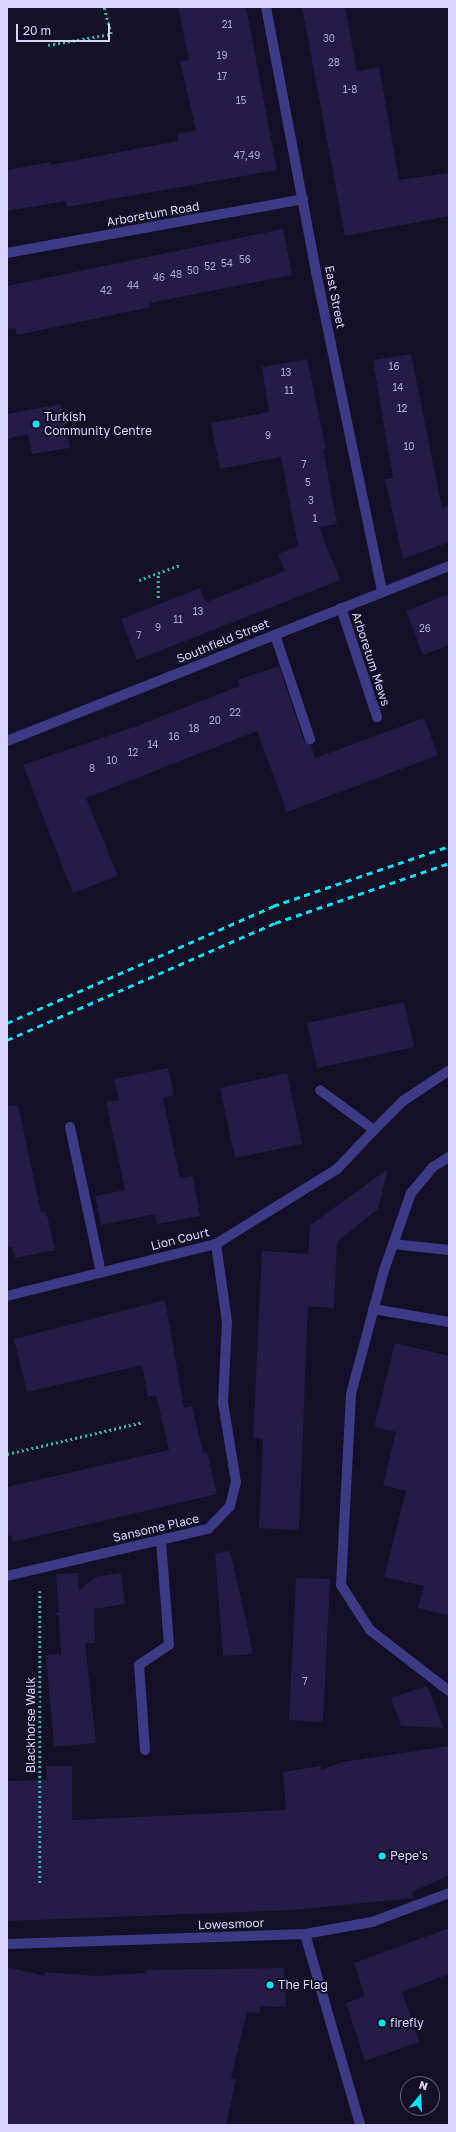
<!DOCTYPE html>
<html>
<head>
<meta charset="utf-8">
<style>
	body { margin:0 }
	#map { position:relative; width:456px; height:2132px; overflow:hidden; background:#130f26; font-family:"Golos Text",sans-serif }
	div>[style] { position:absolute }
	.building>* { inset:0; background:#241b47 }
	.path>* { height:2.5px; margin-top:-1.25px; transform-origin:0; background:repeating-linear-gradient(90deg,#2fb8b0 0 2px,transparent 0 5px) }
	.service>* { height:10px; margin:-5px; padding:0 5px; transform-origin:5px; border-radius:5px; background:#3d3a85 }
	.minor>* { height:10px; margin:-5px; padding:0 5px; transform-origin:5px; border-radius:5px; background:#3d3a85 }
	.rail>* { height:3px; margin-top:-1.5px; transform-origin:0; background:repeating-linear-gradient(90deg,#00e5ff 0 6px,transparent 0 11px) }
	.dots>* { width:11px; height:11px; translate:-50% -50%; box-sizing:border-box; border:2px solid #130f26; border-radius:50% }
	span { translate:-50% -50%; white-space:nowrap; text-align:center; line-height:1.15; -webkit-text-stroke:4px #130f26; paint-order:stroke }
	.number-label { font-size:10px; color:#aca6d1 }
	.number-label span { -webkit-text-stroke-width:0 }
	.street-label { font-size:12px; color:#d9d4ff }
	.poi-label { font-size:12px; color:#d9d4ff }
	.left { translate:0 -50%; text-align:left }
	.frame { position:absolute; inset:0; border:8px solid #d9d4ff; pointer-events:none }
	.north { position:absolute; left:400px; top:2076px; width:40px; height:40px; box-sizing:border-box; background:#130f26; border:1px solid #625e7d; border-radius:50%; rotate:18deg; font-size:11px; font-weight:700; line-height:16px; text-align:center; color:#d9d4ff }
	.north::after { content:''; display:block; margin:auto; width:14px; height:18px; background:#00e5ff; clip-path:polygon(50% 0,100% 100%,50% 72%,0 100%) }
	.scale { position:absolute; left:16px; top:24px; width:94px; height:18px; box-sizing:border-box; border:2px solid #d9d4ff; border-top:0; padding-left:5px; font-size:12px; line-height:14px; white-space:nowrap; color:#d9d4ff; -webkit-text-stroke:3px #130f26; paint-order:stroke }
</style>
</head>
<body>
<div id="map">
	<div class="building">
		<i style="clip-path:polygon(178px 7px,246px 7px,277px 170px,67px 207px,66px 201px,7px 211px,7px 170px,50px 162px,51px 165px,178px 141px,177px 134px,196px 130px,180px 62px,189px 60px)"></i>
		<i style="clip-path:polygon(302px 7px,345px 7px,357px 71px,379px 67px,399px 180px,449px 173px,449px 216px,345px 236px)"></i>
		<i style="clip-path:polygon(283px 229px,292px 275px,150px 303px,151px 307px,17px 335px,15px 328px,7px 329px,7px 286px)"></i>
		<i style="clip-path:polygon(411px 354px,442px 508px,449px 505px,449px 542px,403px 559px,385px 479px,393px 478px,373px 360px)"></i>
		<i style="clip-path:polygon(307px 359px,326px 449px,323px 449px,337px 524px,319px 527px,340px 580px,137px 660px,121px 619px,200px 588px,206px 602px,285px 571px,278px 554px,298px 546px,281px 457px,220px 469px,211px 423px,269px 412px,262px 367px)"></i>
		<i style="clip-path:polygon(61px 404px,70px 448px,32px 454px,28px 434px,7px 439px,7px 414px)"></i>
		<i style="clip-path:polygon(449px 594px,449px 645px,423px 655px,406px 611px)"></i>
		<i style="clip-path:polygon(279px 666px,304px 741px,311px 745px,315px 758px,424px 718px,438px 755px,287px 812px,257px 731px,234px 740px,86px 798px,118px 876px,73px 893px,23px 765px,134px 727px,240px 686px,238px 680px)"></i>
		<i style="clip-path:polygon(404px 1002px,414px 1047px,317px 1068px,307px 1023px)"></i>
		<i style="clip-path:polygon(168px 1068px,174px 1095px,163px 1098px,180px 1178px,193px 1176px,200px 1216px,157px 1224px,155px 1214px,101px 1225px,95px 1196px,125px 1190px,106px 1102px,119px 1100px,114px 1079px)"></i>
		<i style="clip-path:polygon(287px 1073px,302px 1144px,235px 1158px,220px 1088px)"></i>
		<i style="clip-path:polygon(18px 1105px,41px 1212px,46px 1211px,55px 1250px,15px 1258px,12px 1247px,7px 1248px,7px 1106px)"></i>
		<i style="clip-path:polygon(388px 1169px,378px 1209px,337px 1242px,334px 1308px,308px 1306px,299px 1530px,259px 1528px,263px 1439px,253px 1438px,262px 1251px,308px 1254px,310px 1225px)"></i>
		<i style="clip-path:polygon(165px 1300px,184px 1408px,192px 1406px,203px 1453px,207px 1452px,217px 1494px,13px 1542px,11px 1535px,7px 1536px,7px 1487px,169px 1450px,156px 1395px,148px 1397px,142px 1365px,27px 1392px,14px 1339px)"></i>
		<i style="clip-path:polygon(395px 1343px,449px 1356px,449px 1616px,418px 1608px,424px 1586px,384px 1577px,406px 1491px,383px 1485px,396px 1432px,374px 1427px)"></i>
		<i style="clip-path:polygon(230px 1551px,245px 1616px,253px 1654px,223px 1656px,215px 1553px)"></i>
		<i style="clip-path:polygon(78px 1573px,79px 1591px,95px 1577px,121px 1573px,125px 1604px,94px 1609px,95px 1643px,85px 1643px,96px 1743px,54px 1747px,46px 1655px,61px 1654px,59px 1615px,55px 1615px,59px 1612px,56px 1574px)"></i>
		<i style="clip-path:polygon(296px 1578px,330px 1579px,323px 1722px,289px 1720px)"></i>
		<i style="clip-path:polygon(427px 1686px,444px 1728px,401px 1726px,391px 1698px)"></i>
		<i style="clip-path:polygon(449px 1746px,449px 1875px,412px 1892px,414px 1898px,292px 1910px,7px 1921px,7px 1781px,47px 1780px,46px 1766px,72px 1766px,72px 1820px,286px 1810px,283px 1772px,321px 1766px,321px 1770px,343px 1762px)"></i>
		<i style="clip-path:polygon(449px 1928px,449px 1974px,402px 1992px,419px 2042px,365px 2061px,346px 2003px,365px 1996px,354px 1963px)"></i>
		<i style="clip-path:polygon(7px 1967px,45px 1976px,45px 1972px,97px 1976px,146px 1973px,146px 1970px,284px 1968px,286px 2007px,260px 2006px,260px 2013px,247px 2012px,231px 2078px,236px 2079px,226px 2125px,7px 2125px)"></i>
	</div>
	<div class="path">
		<i style="left:48px;top:45px;width:64px;rotate:-9.9deg"></i>
		<i style="left:111px;top:34px;width:28px;rotate:-105deg"></i>
		<i style="left:139px;top:580px;width:20px;rotate:-20deg"></i>
		<i style="left:158px;top:598px;width:25px;rotate:-90deg"></i>
		<i style="left:158px;top:573px;width:23px;rotate:-20deg"></i>
		<i style="left:7px;top:1454px;width:140px;rotate:-13.2deg"></i>
		<i style="left:40px;top:1591px;width:292px;rotate:90deg"></i>
	</div>
	<div class="service">
		<i style="left:341px;top:608px;width:115px;rotate:71.7deg"></i>
		<i style="left:275px;top:635px;width:110px;rotate:71.4deg"></i>
		<i style="left:70px;top:1127px;width:149px;rotate:78deg"></i>
		<i style="left:449px;top:1157px;width:19px;rotate:148deg"></i>
		<i style="left:433px;top:1167px;width:34px;rotate:130deg"></i>
		<i style="left:411px;top:1193px;width:82px;rotate:109.3deg"></i>
		<i style="left:384px;top:1270px;width:128px;rotate:104.9deg"></i>
		<i style="left:351px;top:1394px;width:191px;rotate:93deg"></i>
		<i style="left:341px;top:1585px;width:54px;rotate:57.2deg"></i>
		<i style="left:370px;top:1630px;width:100px;rotate:37.7deg"></i>
		<i style="left:393px;top:1244px;width:56px;rotate:6.1deg"></i>
		<i style="left:373px;top:1309px;width:77px;rotate:9.7deg"></i>
		<i style="left:145px;top:1750px;width:85px;rotate:-94deg"></i>
		<i style="left:139px;top:1665px;width:36px;rotate:-34deg"></i>
		<i style="left:169px;top:1645px;width:105px;rotate:-94.4deg"></i>
		<i style="left:305px;top:1934px;width:199px;rotate:73.9deg"></i>
	</div>
	<div class="minor">
		<i style="left:266px;top:7px;width:270px;rotate:79.3deg"></i>
		<i style="left:316px;top:272px;width:327px;rotate:78.3deg"></i>
		<i style="left:7px;top:253px;width:301px;rotate:-10.3deg"></i>
		<i style="left:7px;top:741px;width:475px;rotate:-21.6deg"></i>
		<i style="left:374px;top:1130px;width:41px;rotate:-45deg"></i>
		<i style="left:403px;top:1101px;width:54px;rotate:-33.7deg"></i>
		<i style="left:7px;top:1296px;width:215px;rotate:-14deg"></i>
		<i style="left:216px;top:1244px;width:142px;rotate:-31.8deg"></i>
		<i style="left:337px;top:1169px;width:54px;rotate:-46.5deg"></i>
		<i style="left:374px;top:1130px;width:67px;rotate:-143.5deg"></i>
		<i style="left:7px;top:1576px;width:206px;rotate:-13.2deg"></i>
		<i style="left:208px;top:1529px;width:32px;rotate:-46deg"></i>
		<i style="left:230px;top:1506px;width:25px;rotate:-76deg"></i>
		<i style="left:236px;top:1482px;width:80px;rotate:-99.3deg"></i>
		<i style="left:223px;top:1403px;width:81px;rotate:-87.2deg"></i>
		<i style="left:227px;top:1322px;width:79px;rotate:-98deg"></i>
		<i style="left:7px;top:1944px;width:298px;rotate:-1.9deg"></i>
		<i style="left:305px;top:1934px;width:68px;rotate:-10.2deg"></i>
		<i style="left:372px;top:1922px;width:82px;rotate:-20.6deg"></i>
	</div>
	<div class="rail">
		<i style="left:7px;top:1023px;width:291px;rotate:-23.7deg"></i>
		<i style="left:273px;top:906px;width:186px;rotate:-18.8deg"></i>
		<i style="left:7px;top:1040px;width:292px;rotate:-23.6deg"></i>
		<i style="left:275px;top:923px;width:184px;rotate:-19deg"></i>
	</div>
	<div class="dots">
		<i style="left:36px;top:424px;background:#00e5ff"></i>
		<i style="left:382px;top:1856px;background:#00e5ff"></i>
		<i style="left:270px;top:1985px;background:#00e5ff"></i>
		<i style="left:382px;top:2023px;background:#00e5ff"></i>
	</div>
	<div class="number-label">
		<span style="left:227px;top:25px">21</span>
		<span style="left:329px;top:39px">30</span>
		<span style="left:222px;top:56px">19</span>
		<span style="left:334px;top:63px">28</span>
		<span style="left:222px;top:77px">17</span>
		<span style="left:350px;top:90px">1-8</span>
		<span style="left:241px;top:101px">15</span>
		<span style="left:247px;top:156px">47,49</span>
		<span style="left:245px;top:260px">56</span>
		<span style="left:227px;top:264px">54</span>
		<span style="left:210px;top:267px">52</span>
		<span style="left:193px;top:271px">50</span>
		<span style="left:176px;top:275px">48</span>
		<span style="left:159px;top:278px">46</span>
		<span style="left:133px;top:286px">44</span>
		<span style="left:106px;top:291px">42</span>
		<span style="left:394px;top:367px">16</span>
		<span style="left:286px;top:373px">13</span>
		<span style="left:398px;top:388px">14</span>
		<span style="left:289px;top:391px">11</span>
		<span style="left:402px;top:409px">12</span>
		<span style="left:268px;top:436px">9</span>
		<span style="left:409px;top:447px">10</span>
		<span style="left:304px;top:465px">7</span>
		<span style="left:308px;top:483px">5</span>
		<span style="left:311px;top:501px">3</span>
		<span style="left:315px;top:519px">1</span>
		<span style="left:198px;top:612px">13</span>
		<span style="left:178px;top:620px">11</span>
		<span style="left:158px;top:628px">9</span>
		<span style="left:425px;top:629px">26</span>
		<span style="left:139px;top:636px">7</span>
		<span style="left:235px;top:713px">22</span>
		<span style="left:215px;top:721px">20</span>
		<span style="left:194px;top:729px">18</span>
		<span style="left:174px;top:737px">16</span>
		<span style="left:153px;top:745px">14</span>
		<span style="left:133px;top:753px">12</span>
		<span style="left:112px;top:761px">10</span>
		<span style="left:92px;top:769px">8</span>
		<span style="left:305px;top:1682px">7</span>
	</div>
	<div class="street-label">
		<span style="left:153px;top:214px;rotate:-10deg">Arboretum Road</span>
		<span style="left:335px;top:297px;rotate:79deg">East Street</span>
		<span style="left:223px;top:641px;rotate:-22deg">Southfield Street</span>
		<span style="left:371px;top:659px;rotate:72deg">Arboretum Mews</span>
		<span style="left:180px;top:1239px;rotate:-14deg">Lion Court</span>
		<span style="left:156px;top:1528px;rotate:-13deg">Sansome Place</span>
		<span style="left:31px;top:1725px;rotate:-90deg">Blackhorse Walk</span>
		<span style="left:231px;top:1924px;rotate:-2deg">Lowesmoor</span>
	</div>
	<div class="poi-label">
		<span class="left" style="left:44px;top:424px">Turkish<br>Community Centre</span>
		<span class="left" style="left:390px;top:1856px">Pepe's</span>
		<span class="left" style="left:278px;top:1985px">The Flag</span>
		<span class="left" style="left:390px;top:2023px">firefly</span>
	</div>
	<div class="frame"></div>
	<div class="north">N</div>
	<div class="scale">20 m</div>
</div>
</body>
</html>
